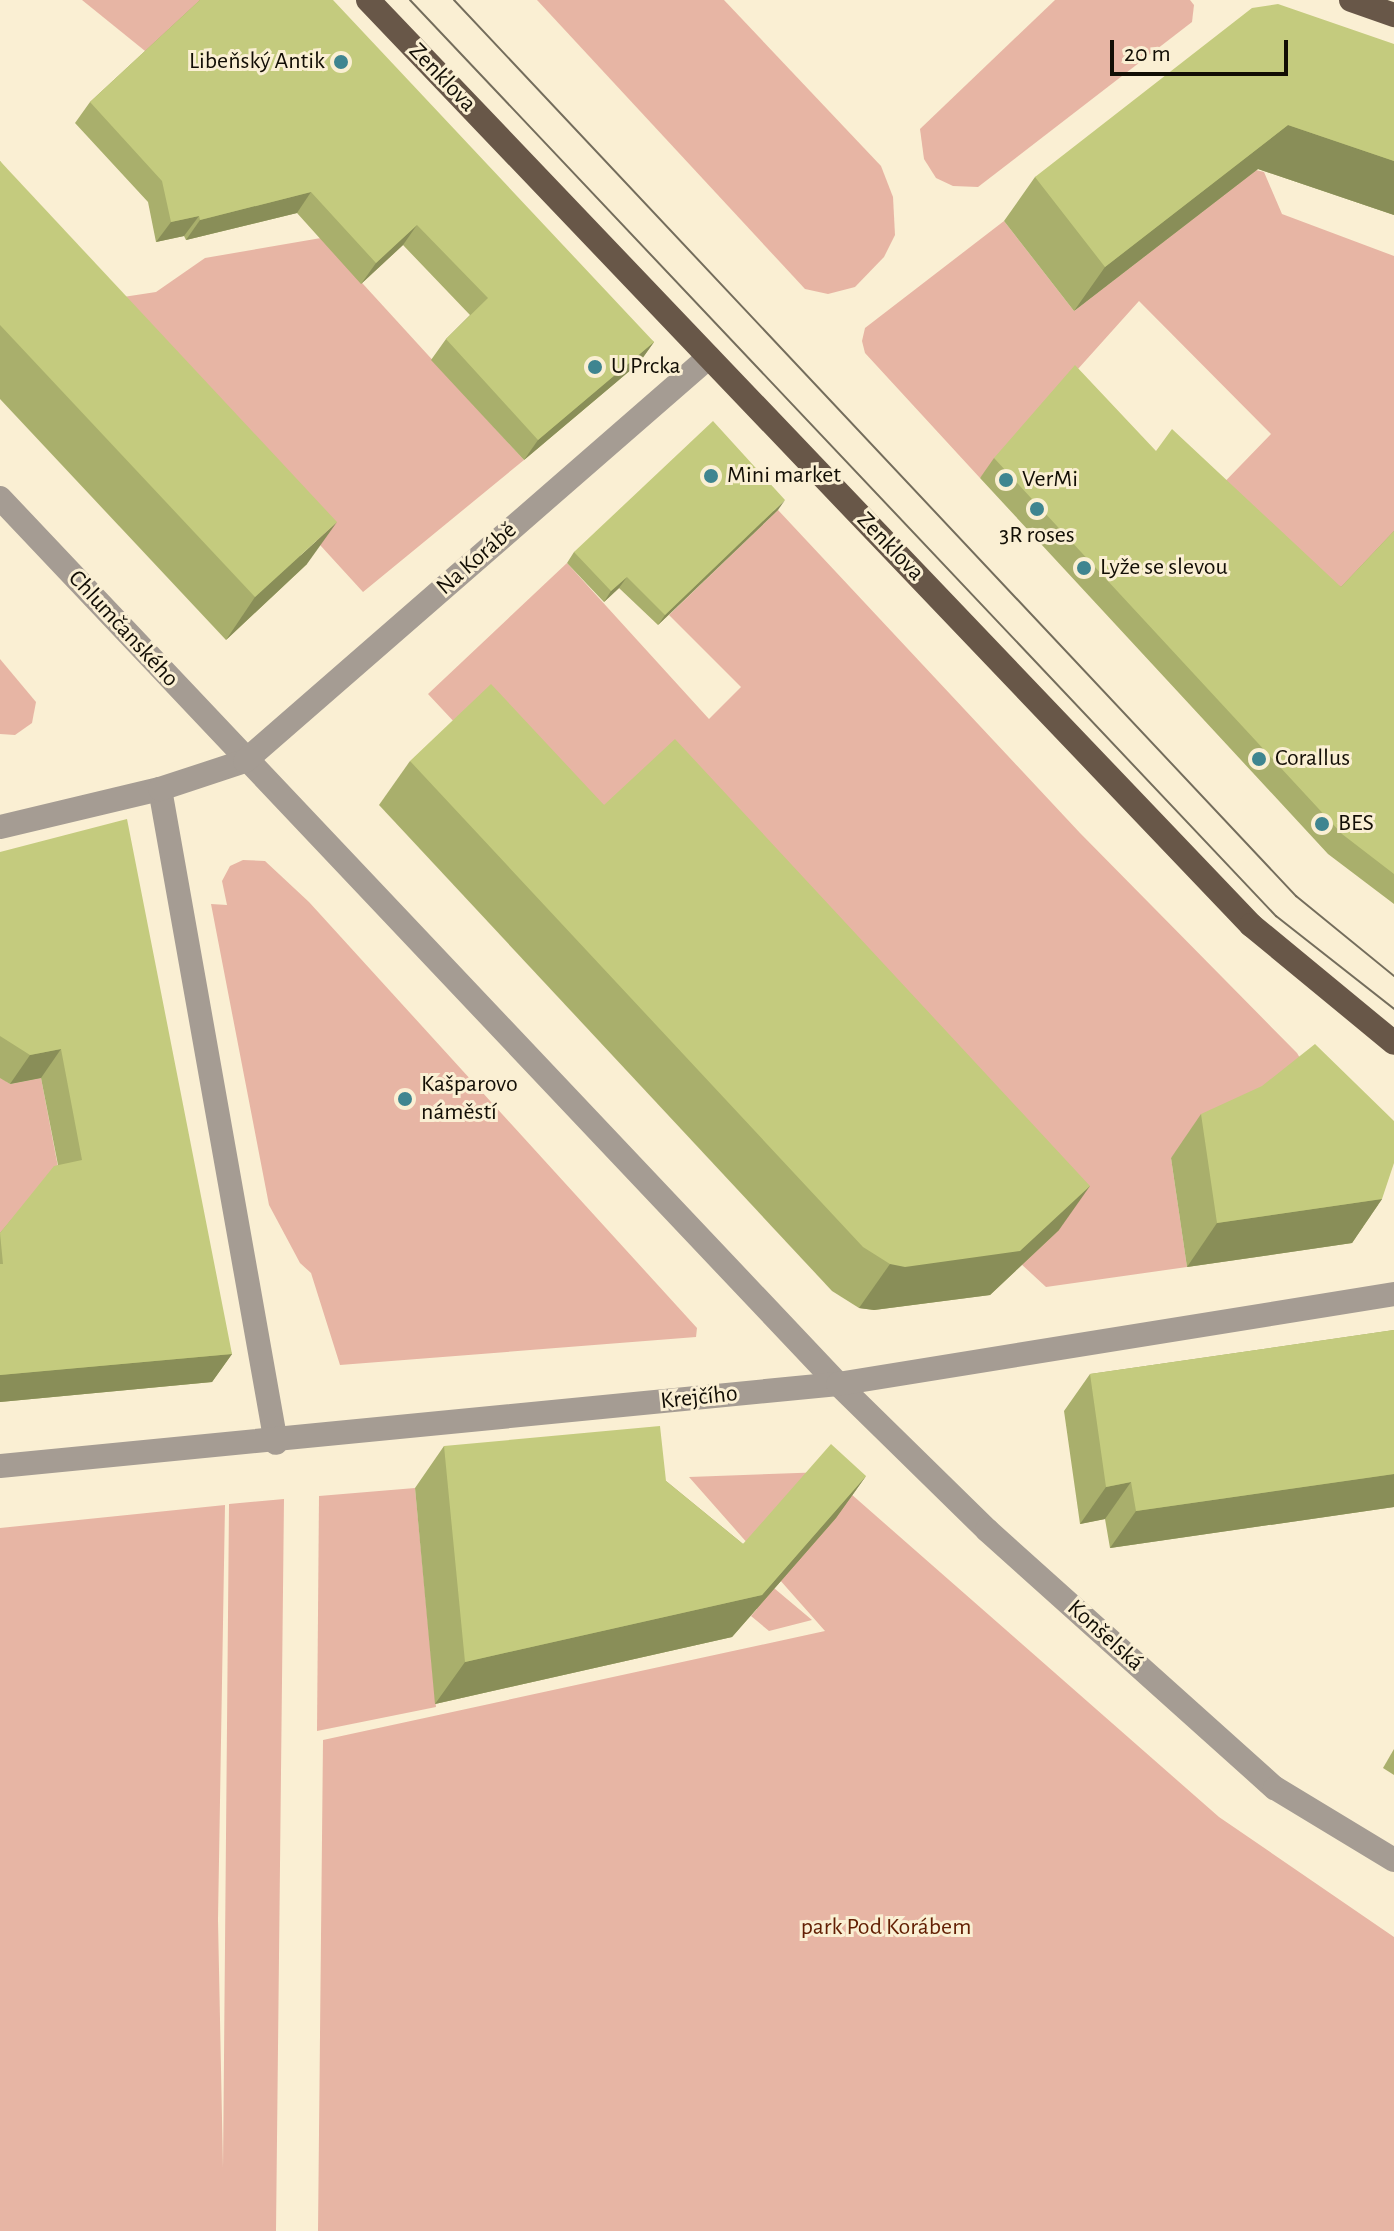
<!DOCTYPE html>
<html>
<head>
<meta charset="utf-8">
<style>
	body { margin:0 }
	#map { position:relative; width:1394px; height:2231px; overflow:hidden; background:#faefd3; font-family:"Alegreya Sans",sans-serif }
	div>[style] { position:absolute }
	.green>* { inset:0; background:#e7b5a4 }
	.street>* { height:24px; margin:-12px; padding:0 12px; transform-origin:12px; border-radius:12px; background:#a59c93 }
	.primary>* { height:24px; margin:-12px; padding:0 12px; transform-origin:12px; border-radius:12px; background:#685748 }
	.tram>* { height:2px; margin:-1px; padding:0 1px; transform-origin:1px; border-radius:1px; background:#746d5c }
	.wall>* { inset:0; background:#a9af6c }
	.shaded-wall>* { inset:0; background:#898e58 }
	.building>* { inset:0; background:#c4cb7e }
	.dots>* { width:22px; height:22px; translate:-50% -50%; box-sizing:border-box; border:4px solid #faefd3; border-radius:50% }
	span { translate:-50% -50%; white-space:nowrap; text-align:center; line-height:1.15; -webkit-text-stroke:6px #faefd3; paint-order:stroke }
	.poi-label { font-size:24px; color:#120e05 }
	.right { translate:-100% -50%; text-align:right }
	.left { translate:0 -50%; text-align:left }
	.street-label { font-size:24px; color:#120e05 }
	.park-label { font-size:24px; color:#621f03 }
	.scale { position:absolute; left:1110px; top:40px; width:178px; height:36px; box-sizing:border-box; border:4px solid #120e05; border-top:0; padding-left:10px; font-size:24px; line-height:28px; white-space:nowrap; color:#120e05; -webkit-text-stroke:6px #faefd3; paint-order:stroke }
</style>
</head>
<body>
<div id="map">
	<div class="green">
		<i style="clip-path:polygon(82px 0,208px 0,150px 55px)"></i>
		<i style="clip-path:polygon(537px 0,724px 0,881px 166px,893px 197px,895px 235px,884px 257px,855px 287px,828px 294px,805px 289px)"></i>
		<i style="clip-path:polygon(1055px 0,1190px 0,1194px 5px,1192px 22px,978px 187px,953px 186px,936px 178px,924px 159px,920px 129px)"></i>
		<i style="clip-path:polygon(1256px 170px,1264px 172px,1282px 214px,1394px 256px,1394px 555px,1316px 620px,1210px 497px,1271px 434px,1139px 301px,980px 478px,865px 353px,862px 341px,865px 328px,1004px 221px,1074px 311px)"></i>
		<i style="clip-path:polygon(321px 238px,524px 460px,363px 592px,97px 301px,156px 292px,205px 258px)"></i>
		<i style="clip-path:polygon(778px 510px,1080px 833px,1297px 1053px,1300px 1058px,1171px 1158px,1187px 1267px,1046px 1287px,573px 849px,428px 694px,567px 563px,709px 719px,741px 687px,669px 615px)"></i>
		<i style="clip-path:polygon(0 659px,36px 702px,32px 723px,15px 735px,0 734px)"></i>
		<i style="clip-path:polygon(243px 860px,265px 861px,309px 902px,697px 1328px,696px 1337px,340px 1365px,311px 1273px,300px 1263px,269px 1205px,211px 904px,227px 905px,222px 881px,230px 866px)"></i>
		<i style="clip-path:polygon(0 1077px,10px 1084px,41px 1078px,62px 1188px,0 1237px)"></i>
		<i style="clip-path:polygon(631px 1468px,812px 1620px,769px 1631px,751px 1616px,757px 1609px)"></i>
		<i style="clip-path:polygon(826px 1472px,1219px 1817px,1394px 1937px,1394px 2231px,318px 2231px,323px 1740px,825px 1631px,689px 1477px)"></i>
		<i style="clip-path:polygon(415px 1488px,436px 1707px,317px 1731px,319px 1496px)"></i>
		<i style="clip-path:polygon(284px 1499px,276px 2231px,0 2231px,0 1528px,225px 1505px,218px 1920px,223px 2168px,229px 1504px)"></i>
	</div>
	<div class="street">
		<i style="left:0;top:498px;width:1220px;rotate:46.59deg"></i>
		<i style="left:838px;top:1384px;width:209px;rotate:44.4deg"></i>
		<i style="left:987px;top:1530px;width:387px;rotate:41.9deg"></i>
		<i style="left:1275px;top:1788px;width:139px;rotate:31.2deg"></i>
		<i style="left:160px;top:789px;width:664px;rotate:79.94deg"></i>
		<i style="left:0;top:827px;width:164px;rotate:-13.4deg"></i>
		<i style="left:160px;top:789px;width:89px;rotate:-18.2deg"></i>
		<i style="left:245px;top:761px;width:615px;rotate:-41.05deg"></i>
		<i style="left:0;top:1466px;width:842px;rotate:-5.59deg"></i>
		<i style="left:838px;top:1384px;width:563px;rotate:-9.19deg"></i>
	</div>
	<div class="primary">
		<i style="left:368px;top:0;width:1279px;rotate:46.33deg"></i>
		<i style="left:1251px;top:925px;width:185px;rotate:39.5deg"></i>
		<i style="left:1351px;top:0;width:46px;rotate:19.2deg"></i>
	</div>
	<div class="tram">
		<i style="left:410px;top:0;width:1261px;rotate:46.61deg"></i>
		<i style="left:1276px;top:916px;width:150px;rotate:38.2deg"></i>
		<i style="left:454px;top:0;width:1230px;rotate:46.78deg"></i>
		<i style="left:1296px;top:896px;width:127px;rotate:39.2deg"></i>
	</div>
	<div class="wall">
		<i style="clip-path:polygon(200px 0,654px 342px,639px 363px,524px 460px,431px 360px,446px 339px,470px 315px,403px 245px,361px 284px,297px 213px,186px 240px,184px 236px,156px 242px,148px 202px,75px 123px,90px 102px)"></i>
		<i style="clip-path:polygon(1394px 44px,1394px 215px,1258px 169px,1074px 311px,1004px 221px,1035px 177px)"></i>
		<i style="clip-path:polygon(0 161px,307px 564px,226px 640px,0 399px)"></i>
		<i style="clip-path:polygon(1156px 451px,1341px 587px,1394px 531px,1394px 904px,1328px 854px,980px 478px,994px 458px)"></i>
		<i style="clip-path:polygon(778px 510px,658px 625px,619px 588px,604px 602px,567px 563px,574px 552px)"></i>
		<i style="clip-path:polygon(410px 761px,604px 805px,1059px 1230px,990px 1295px,874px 1310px,859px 1308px,832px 1291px,379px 805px)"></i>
		<i style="clip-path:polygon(0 852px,232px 1354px,212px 1382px,0 1402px,0 1233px,58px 1165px,41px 1078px,10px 1084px,0 1078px)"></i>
		<i style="clip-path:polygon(1201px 1114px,1382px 1199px,1352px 1243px,1187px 1267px,1171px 1158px)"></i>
		<i style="clip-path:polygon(1394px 1330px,1394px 1507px,1110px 1548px,1105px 1519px,1080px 1524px,1064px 1411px,1090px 1374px)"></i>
		<i style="clip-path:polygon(444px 1446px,666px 1481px,743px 1544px,866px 1476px,836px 1518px,732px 1637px,435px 1704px,415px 1488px)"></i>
		<i style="clip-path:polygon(1394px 1749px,1394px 1775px,1383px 1768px)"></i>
	</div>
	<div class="shaded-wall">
		<i style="clip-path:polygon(1288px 125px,1394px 161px,1394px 215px,1258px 169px,1074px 311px,1105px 267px)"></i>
		<i style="clip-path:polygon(311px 192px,297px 213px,186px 240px,200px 220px)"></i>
		<i style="clip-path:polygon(199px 216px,184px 236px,156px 242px,171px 222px)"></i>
		<i style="clip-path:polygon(417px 225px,403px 245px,361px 284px,376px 263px)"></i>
		<i style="clip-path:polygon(654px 342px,639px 363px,524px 460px,538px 440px)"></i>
		<i style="clip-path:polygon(785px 500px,778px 510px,658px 625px,665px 615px)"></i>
		<i style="clip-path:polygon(337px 522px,307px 564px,226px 640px,255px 597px)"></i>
		<i style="clip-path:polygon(627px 577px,619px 588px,604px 602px,611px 591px)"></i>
		<i style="clip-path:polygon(61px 1049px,41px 1078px,10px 1084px,30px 1055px)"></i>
		<i style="clip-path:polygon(1090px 1186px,1059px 1230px,990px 1295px,874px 1310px,859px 1308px,890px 1264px)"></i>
		<i style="clip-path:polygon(1382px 1199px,1352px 1243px,1187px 1267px,1217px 1223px)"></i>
		<i style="clip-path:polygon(232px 1354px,212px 1382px,0 1402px,0 1375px)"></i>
		<i style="clip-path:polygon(1394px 1474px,1394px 1507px,1110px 1548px,1136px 1511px)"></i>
		<i style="clip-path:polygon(866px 1476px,836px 1518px,732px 1637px,435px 1704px,465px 1662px,762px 1595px)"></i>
		<i style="clip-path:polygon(1131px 1482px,1105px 1519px,1080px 1524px,1106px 1487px)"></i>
	</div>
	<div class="building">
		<i style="clip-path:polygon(200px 0,333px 0,654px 342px,538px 440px,446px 339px,488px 298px,417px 225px,376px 263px,311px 192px,200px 220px,199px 216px,171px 222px,162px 181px,90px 102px)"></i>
		<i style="clip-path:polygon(1278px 4px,1394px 44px,1394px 161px,1288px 125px,1105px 267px,1035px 177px,1252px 8px)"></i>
		<i style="clip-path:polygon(0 161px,337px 522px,255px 597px,0 325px)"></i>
		<i style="clip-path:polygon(1075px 365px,1156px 451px,1172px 429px,1341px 587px,1394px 531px,1394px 874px,1342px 834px,994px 458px)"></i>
		<i style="clip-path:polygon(713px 421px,785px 500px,665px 615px,627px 577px,611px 591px,574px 552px)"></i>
		<i style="clip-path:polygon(491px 684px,604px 805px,675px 739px,1090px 1186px,1020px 1251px,905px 1267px,890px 1264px,863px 1247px,410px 761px)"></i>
		<i style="clip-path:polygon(127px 819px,232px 1354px,0 1375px,0 1264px,3px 1264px,0 1233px,54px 1166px,82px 1160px,61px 1049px,30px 1055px,0 1036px,0 852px)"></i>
		<i style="clip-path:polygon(1315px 1044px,1394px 1121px,1394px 1163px,1382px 1199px,1217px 1223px,1201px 1114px,1262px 1086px)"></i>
		<i style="clip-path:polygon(1394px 1330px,1394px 1474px,1136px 1511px,1131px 1482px,1106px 1487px,1090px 1374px)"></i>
		<i style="clip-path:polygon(660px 1426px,666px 1481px,743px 1544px,831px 1444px,866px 1476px,762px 1595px,465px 1662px,444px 1446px)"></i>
	</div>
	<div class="dots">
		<i style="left:341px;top:62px;background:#3f8590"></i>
		<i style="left:595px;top:367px;background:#3f8590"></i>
		<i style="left:711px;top:476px;background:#3f8590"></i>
		<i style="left:1006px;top:480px;background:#3f8590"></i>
		<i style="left:1037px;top:509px;background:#3f8590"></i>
		<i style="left:1084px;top:568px;background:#3f8590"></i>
		<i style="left:1259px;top:759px;background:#3f8590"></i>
		<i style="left:1322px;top:824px;background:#3f8590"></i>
		<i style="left:405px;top:1099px;background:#3f8590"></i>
	</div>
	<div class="poi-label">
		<span class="right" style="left:325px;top:62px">Libeňský Antik</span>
		<span class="left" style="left:611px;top:367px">U Prcka</span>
		<span class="left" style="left:727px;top:476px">Mini market</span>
		<span class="left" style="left:1022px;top:480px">VerMi</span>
		<span style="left:1037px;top:536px">3R roses</span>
		<span class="left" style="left:1100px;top:568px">Lyže se slevou</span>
		<span class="left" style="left:1275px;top:759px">Corallus</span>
		<span class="left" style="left:1338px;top:824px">BES</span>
		<span class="left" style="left:421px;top:1099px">Kašparovo<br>náměstí</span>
	</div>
	<div class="street-label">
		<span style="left:442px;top:78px;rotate:46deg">Zenklova</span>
		<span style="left:890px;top:547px;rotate:46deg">Zenklova</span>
		<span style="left:477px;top:559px;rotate:-41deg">Na Korábě</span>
		<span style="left:123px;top:629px;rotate:47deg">Chlumčanského</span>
		<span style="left:699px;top:1398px;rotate:-6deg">Krejčího</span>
		<span style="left:1105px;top:1636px;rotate:42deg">Konšelská</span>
	</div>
	<div class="park-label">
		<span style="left:886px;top:1928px">park Pod Korábem</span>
	</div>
	<div class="scale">20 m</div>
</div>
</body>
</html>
